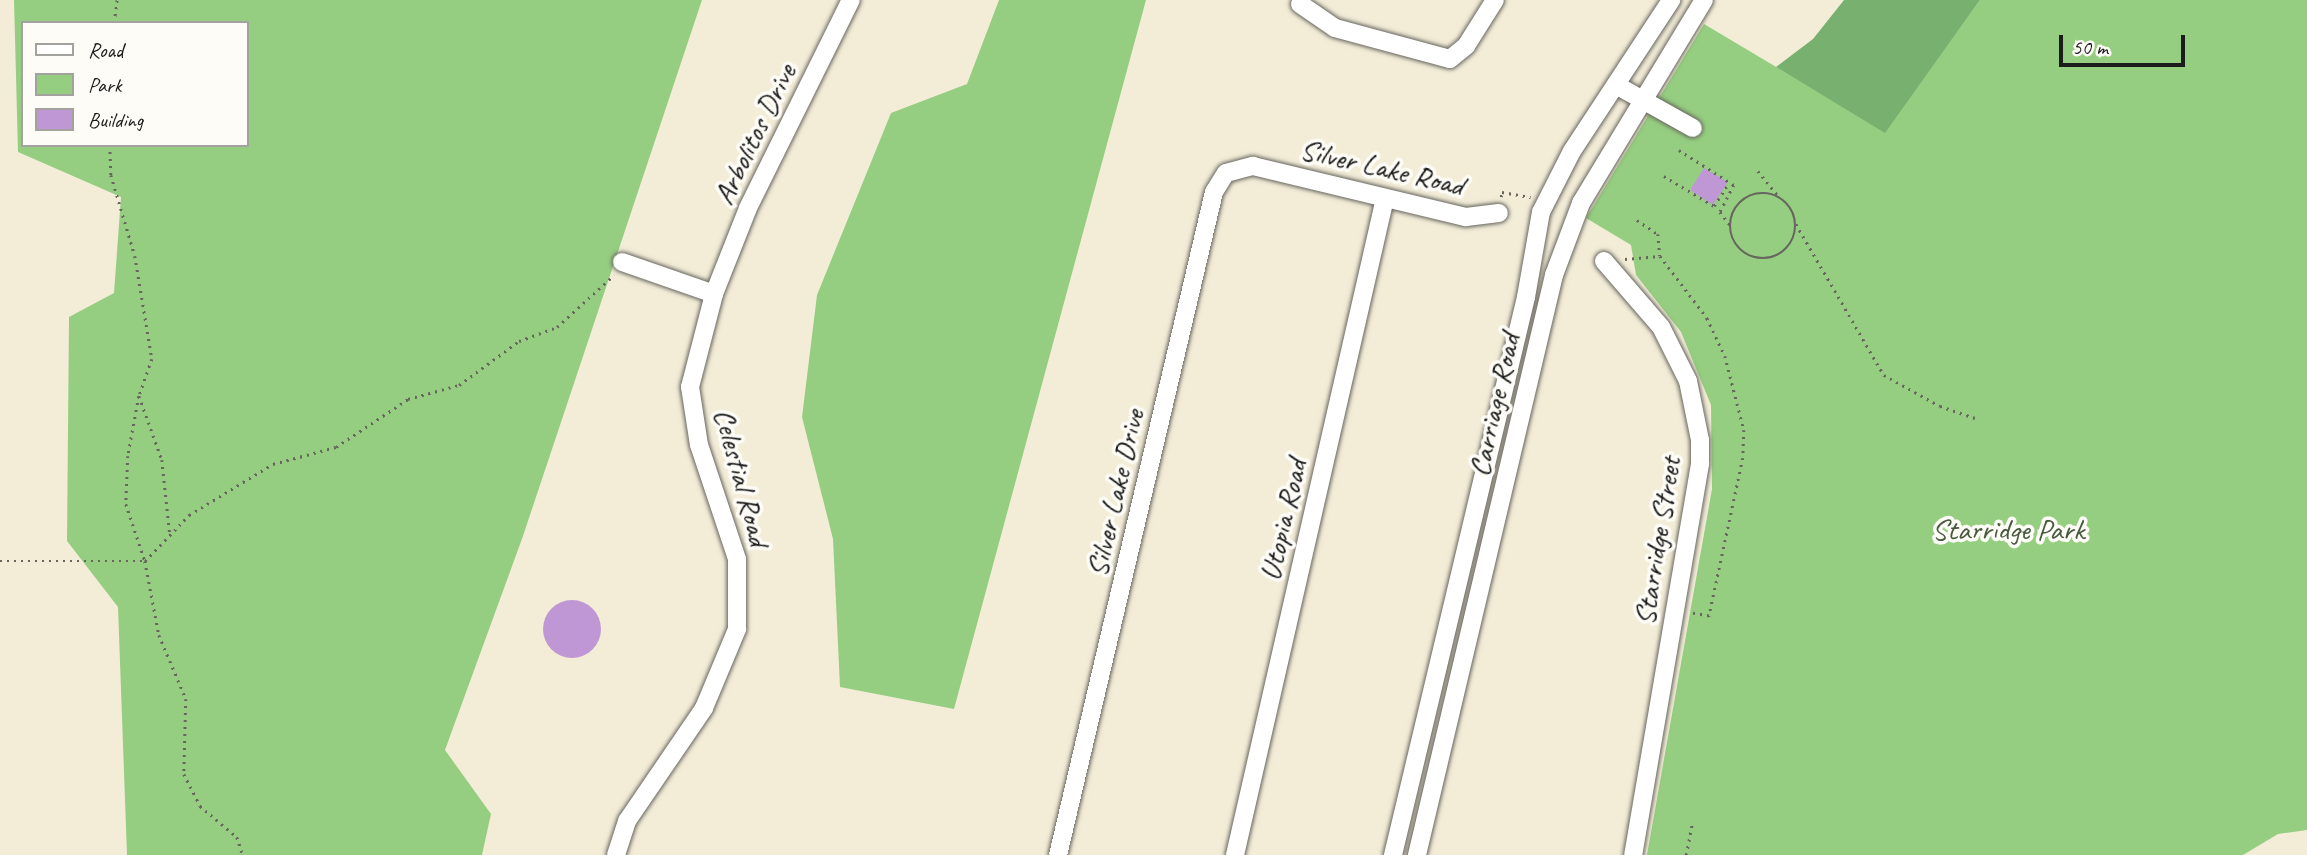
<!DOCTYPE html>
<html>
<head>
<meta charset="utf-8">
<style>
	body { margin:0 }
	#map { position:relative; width:2307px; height:855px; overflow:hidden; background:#f3edd8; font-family:Caveat,sans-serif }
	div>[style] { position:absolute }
	.green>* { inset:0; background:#96ce81 }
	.forest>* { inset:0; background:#78b16f }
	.building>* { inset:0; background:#bf97d4 }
	.round { border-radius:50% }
	.path>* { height:2.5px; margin-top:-1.25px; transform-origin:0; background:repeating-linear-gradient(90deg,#67655e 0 2px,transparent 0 7px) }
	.path>.ring { margin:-1.25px; padding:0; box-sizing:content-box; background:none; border:2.5px solid #67655e; border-radius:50% }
	.roads { filter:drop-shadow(0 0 2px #67655e) drop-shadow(0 0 2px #67655e) }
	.minor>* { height:18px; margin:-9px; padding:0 9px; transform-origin:9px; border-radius:9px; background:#fff }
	span { translate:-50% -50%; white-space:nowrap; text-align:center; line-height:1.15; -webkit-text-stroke:7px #fdfcf7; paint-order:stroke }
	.street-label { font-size:30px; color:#1c1c1c }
	.park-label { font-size:30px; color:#475a3f }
	.legend { position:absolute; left:21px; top:21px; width:228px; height:126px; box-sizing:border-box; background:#fdfcf7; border:2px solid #a3a29f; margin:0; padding:9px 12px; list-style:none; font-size:21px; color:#1c1c1c }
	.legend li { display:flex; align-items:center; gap:14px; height:35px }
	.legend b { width:35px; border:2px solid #a3a29f }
	.scale { position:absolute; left:2059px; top:35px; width:126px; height:32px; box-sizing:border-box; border:4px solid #1c1c1c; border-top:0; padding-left:9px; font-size:21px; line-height:24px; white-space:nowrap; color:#1c1c1c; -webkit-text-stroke:5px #fdfcf7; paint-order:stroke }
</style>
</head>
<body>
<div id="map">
	<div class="green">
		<i style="clip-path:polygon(evenodd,14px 0,702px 0,523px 536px,445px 750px,491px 814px,482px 855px,127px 855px,118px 607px,67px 541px,69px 317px,114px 293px,121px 197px,18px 152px,14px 0,23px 23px,247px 23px,247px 145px,23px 145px,23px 23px)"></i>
		<i style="clip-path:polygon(999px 0,1146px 0,954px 709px,840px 687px,833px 539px,802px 417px,817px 295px,891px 113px,967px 84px)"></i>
		<i style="clip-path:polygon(1980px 0,2307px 0,2307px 830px,2278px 834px,2243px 855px,1647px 855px,1712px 489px,1711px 405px,1681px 332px,1636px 275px,1631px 245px,1586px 218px,1704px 24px,1885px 132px)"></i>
	</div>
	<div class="forest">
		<i style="clip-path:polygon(1844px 0,1980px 0,1885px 133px,1776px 67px,1813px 39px)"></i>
	</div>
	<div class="building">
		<i style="clip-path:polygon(1704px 168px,1728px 182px,1713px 205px,1690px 190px)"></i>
		<i class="round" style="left:543px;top:600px;width:58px;height:58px"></i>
	</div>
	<div class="path">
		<i style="left:114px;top:23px;width:23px;rotate:-83deg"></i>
		<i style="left:110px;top:145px;width:30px;rotate:88deg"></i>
		<i style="left:111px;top:175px;width:84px;rotate:73.5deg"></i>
		<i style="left:135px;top:256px;width:104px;rotate:80.6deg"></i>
		<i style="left:152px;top:359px;width:39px;rotate:109deg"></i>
		<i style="left:139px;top:396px;width:68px;rotate:70.2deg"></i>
		<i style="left:162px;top:460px;width:75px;rotate:83.9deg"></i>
		<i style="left:1679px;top:150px;width:65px;rotate:32.5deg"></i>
		<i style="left:1734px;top:185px;width:30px;rotate:117deg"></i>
		<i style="left:1720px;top:212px;width:16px;rotate:52deg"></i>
		<i style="left:1758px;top:171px;width:33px;rotate:51deg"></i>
		<i style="left:1664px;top:176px;width:58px;rotate:31deg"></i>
		<i style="left:1714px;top:206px;width:27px;rotate:-57deg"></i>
		<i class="ring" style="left:1730px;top:193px;width:63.5px;height:63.5px"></i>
		<i style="left:1501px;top:197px;width:5px;rotate:-79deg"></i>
		<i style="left:1502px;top:192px;width:29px;rotate:10deg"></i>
		<i style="left:1637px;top:220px;width:25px;rotate:34deg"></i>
		<i style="left:1658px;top:234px;width:22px;rotate:85deg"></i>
		<i style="left:1660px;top:256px;width:78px;rotate:52.8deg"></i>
		<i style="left:1707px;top:318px;width:42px;rotate:64.7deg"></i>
		<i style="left:1725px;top:356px;width:76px;rotate:75.6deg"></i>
		<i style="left:1744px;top:430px;width:28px;rotate:92deg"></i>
		<i style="left:1743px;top:458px;width:162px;rotate:102.1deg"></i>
		<i style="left:1709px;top:616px;width:17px;rotate:-170deg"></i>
		<i style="left:1796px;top:224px;width:175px;rotate:59.8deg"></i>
		<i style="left:1884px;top:375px;width:64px;rotate:29deg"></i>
		<i style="left:1940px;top:406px;width:37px;rotate:19deg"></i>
		<i style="left:1625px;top:259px;width:35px;rotate:-5deg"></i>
		<i style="left:139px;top:396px;width:61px;rotate:100.4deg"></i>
		<i style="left:128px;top:456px;width:48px;rotate:92.4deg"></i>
		<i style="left:126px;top:504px;width:60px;rotate:71.6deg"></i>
		<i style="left:145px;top:561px;width:75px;rotate:79.3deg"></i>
		<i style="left:159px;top:635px;width:69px;rotate:67.1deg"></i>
		<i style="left:186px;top:699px;width:75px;rotate:91.5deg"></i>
		<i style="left:184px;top:774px;width:36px;rotate:63deg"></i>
		<i style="left:200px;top:806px;width:48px;rotate:40deg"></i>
		<i style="left:237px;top:837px;width:19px;rotate:72deg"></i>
		<i style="left:0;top:561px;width:145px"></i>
		<i style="left:145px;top:561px;width:64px;rotate:-46.3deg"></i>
		<i style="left:189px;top:515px;width:98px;rotate:-31.3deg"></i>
		<i style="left:273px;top:464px;width:65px;rotate:-15.1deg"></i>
		<i style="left:336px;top:447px;width:87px;rotate:-33.7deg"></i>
		<i style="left:408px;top:399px;width:53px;rotate:-15.4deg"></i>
		<i style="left:459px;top:385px;width:74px;rotate:-36.3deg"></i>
		<i style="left:519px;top:341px;width:40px;rotate:-20.2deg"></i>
		<i style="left:557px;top:327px;width:77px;rotate:-42.4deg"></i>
		<i style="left:1686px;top:855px;width:32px;rotate:-79deg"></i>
	</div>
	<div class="roads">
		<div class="minor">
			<i style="left:1300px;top:4px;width:42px;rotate:34.4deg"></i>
			<i style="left:1335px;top:28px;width:119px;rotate:15.1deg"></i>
			<i style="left:1450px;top:59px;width:21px;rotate:-39deg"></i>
			<i style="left:1466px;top:46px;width:54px;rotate:-57.8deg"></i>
			<i style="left:1616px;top:85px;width:88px;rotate:29.2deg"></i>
			<i style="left:1604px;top:261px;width:87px;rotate:49.2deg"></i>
			<i style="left:1661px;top:327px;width:60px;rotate:63.4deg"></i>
			<i style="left:1688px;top:381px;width:60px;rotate:78.5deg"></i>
			<i style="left:1700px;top:440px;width:24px;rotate:90deg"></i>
			<i style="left:1700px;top:464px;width:397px;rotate:99.7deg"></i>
			<i style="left:622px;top:262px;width:97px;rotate:19.2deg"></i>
			<i style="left:616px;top:855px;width:36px;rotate:-72deg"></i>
			<i style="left:627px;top:821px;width:137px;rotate:-55.7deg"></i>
			<i style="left:704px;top:708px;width:86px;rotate:-67.3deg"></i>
			<i style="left:737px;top:629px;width:70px;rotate:-90deg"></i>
			<i style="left:737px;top:559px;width:120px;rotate:-108.4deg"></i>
			<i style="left:699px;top:445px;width:59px;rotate:-98.8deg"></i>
			<i style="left:690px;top:387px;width:96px;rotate:-75.5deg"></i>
			<i style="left:714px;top:294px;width:92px;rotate:-68.4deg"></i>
			<i style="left:748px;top:208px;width:232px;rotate:-63.7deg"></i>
			<i style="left:1058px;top:855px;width:681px;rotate:-76.76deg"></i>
			<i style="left:1214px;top:192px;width:22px;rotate:-58deg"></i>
			<i style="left:1226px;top:173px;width:28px;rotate:-15deg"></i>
			<i style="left:1253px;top:166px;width:219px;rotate:13.5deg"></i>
			<i style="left:1466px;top:217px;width:33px;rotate:-7deg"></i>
			<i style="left:1235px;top:855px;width:674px;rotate:-77.14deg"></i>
			<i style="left:1393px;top:855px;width:574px;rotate:-76.59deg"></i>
			<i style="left:1526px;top:297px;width:86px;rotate:-80deg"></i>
			<i style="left:1541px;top:212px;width:68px;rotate:-63.1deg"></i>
			<i style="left:1572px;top:151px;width:181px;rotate:-56.7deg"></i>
			<i style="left:1417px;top:855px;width:596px;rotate:-76.71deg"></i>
			<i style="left:1554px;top:275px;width:77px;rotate:-69.4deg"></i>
			<i style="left:1581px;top:203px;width:237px;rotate:-58.8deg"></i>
		</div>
	</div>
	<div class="street-label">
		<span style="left:754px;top:134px;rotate:-64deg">Arbolitos Drive</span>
		<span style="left:1382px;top:167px;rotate:13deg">Silver Lake Road</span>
		<span style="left:1494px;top:405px;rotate:-77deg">Carriage Road</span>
		<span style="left:742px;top:477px;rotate:75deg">Celestial Road</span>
		<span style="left:1115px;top:493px;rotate:-77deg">Silver Lake Drive</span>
		<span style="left:1283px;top:520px;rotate:-77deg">Utopia Road</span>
		<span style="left:1657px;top:541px;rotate:-81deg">Starridge Street</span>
	</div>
	<div class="park-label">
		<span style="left:2008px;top:529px">Starridge Park</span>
	</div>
	<ul class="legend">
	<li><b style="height:9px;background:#fff"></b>Road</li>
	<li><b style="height:19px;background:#96ce81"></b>Park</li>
	<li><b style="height:19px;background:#bf97d4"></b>Building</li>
	</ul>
	<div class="scale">50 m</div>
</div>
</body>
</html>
